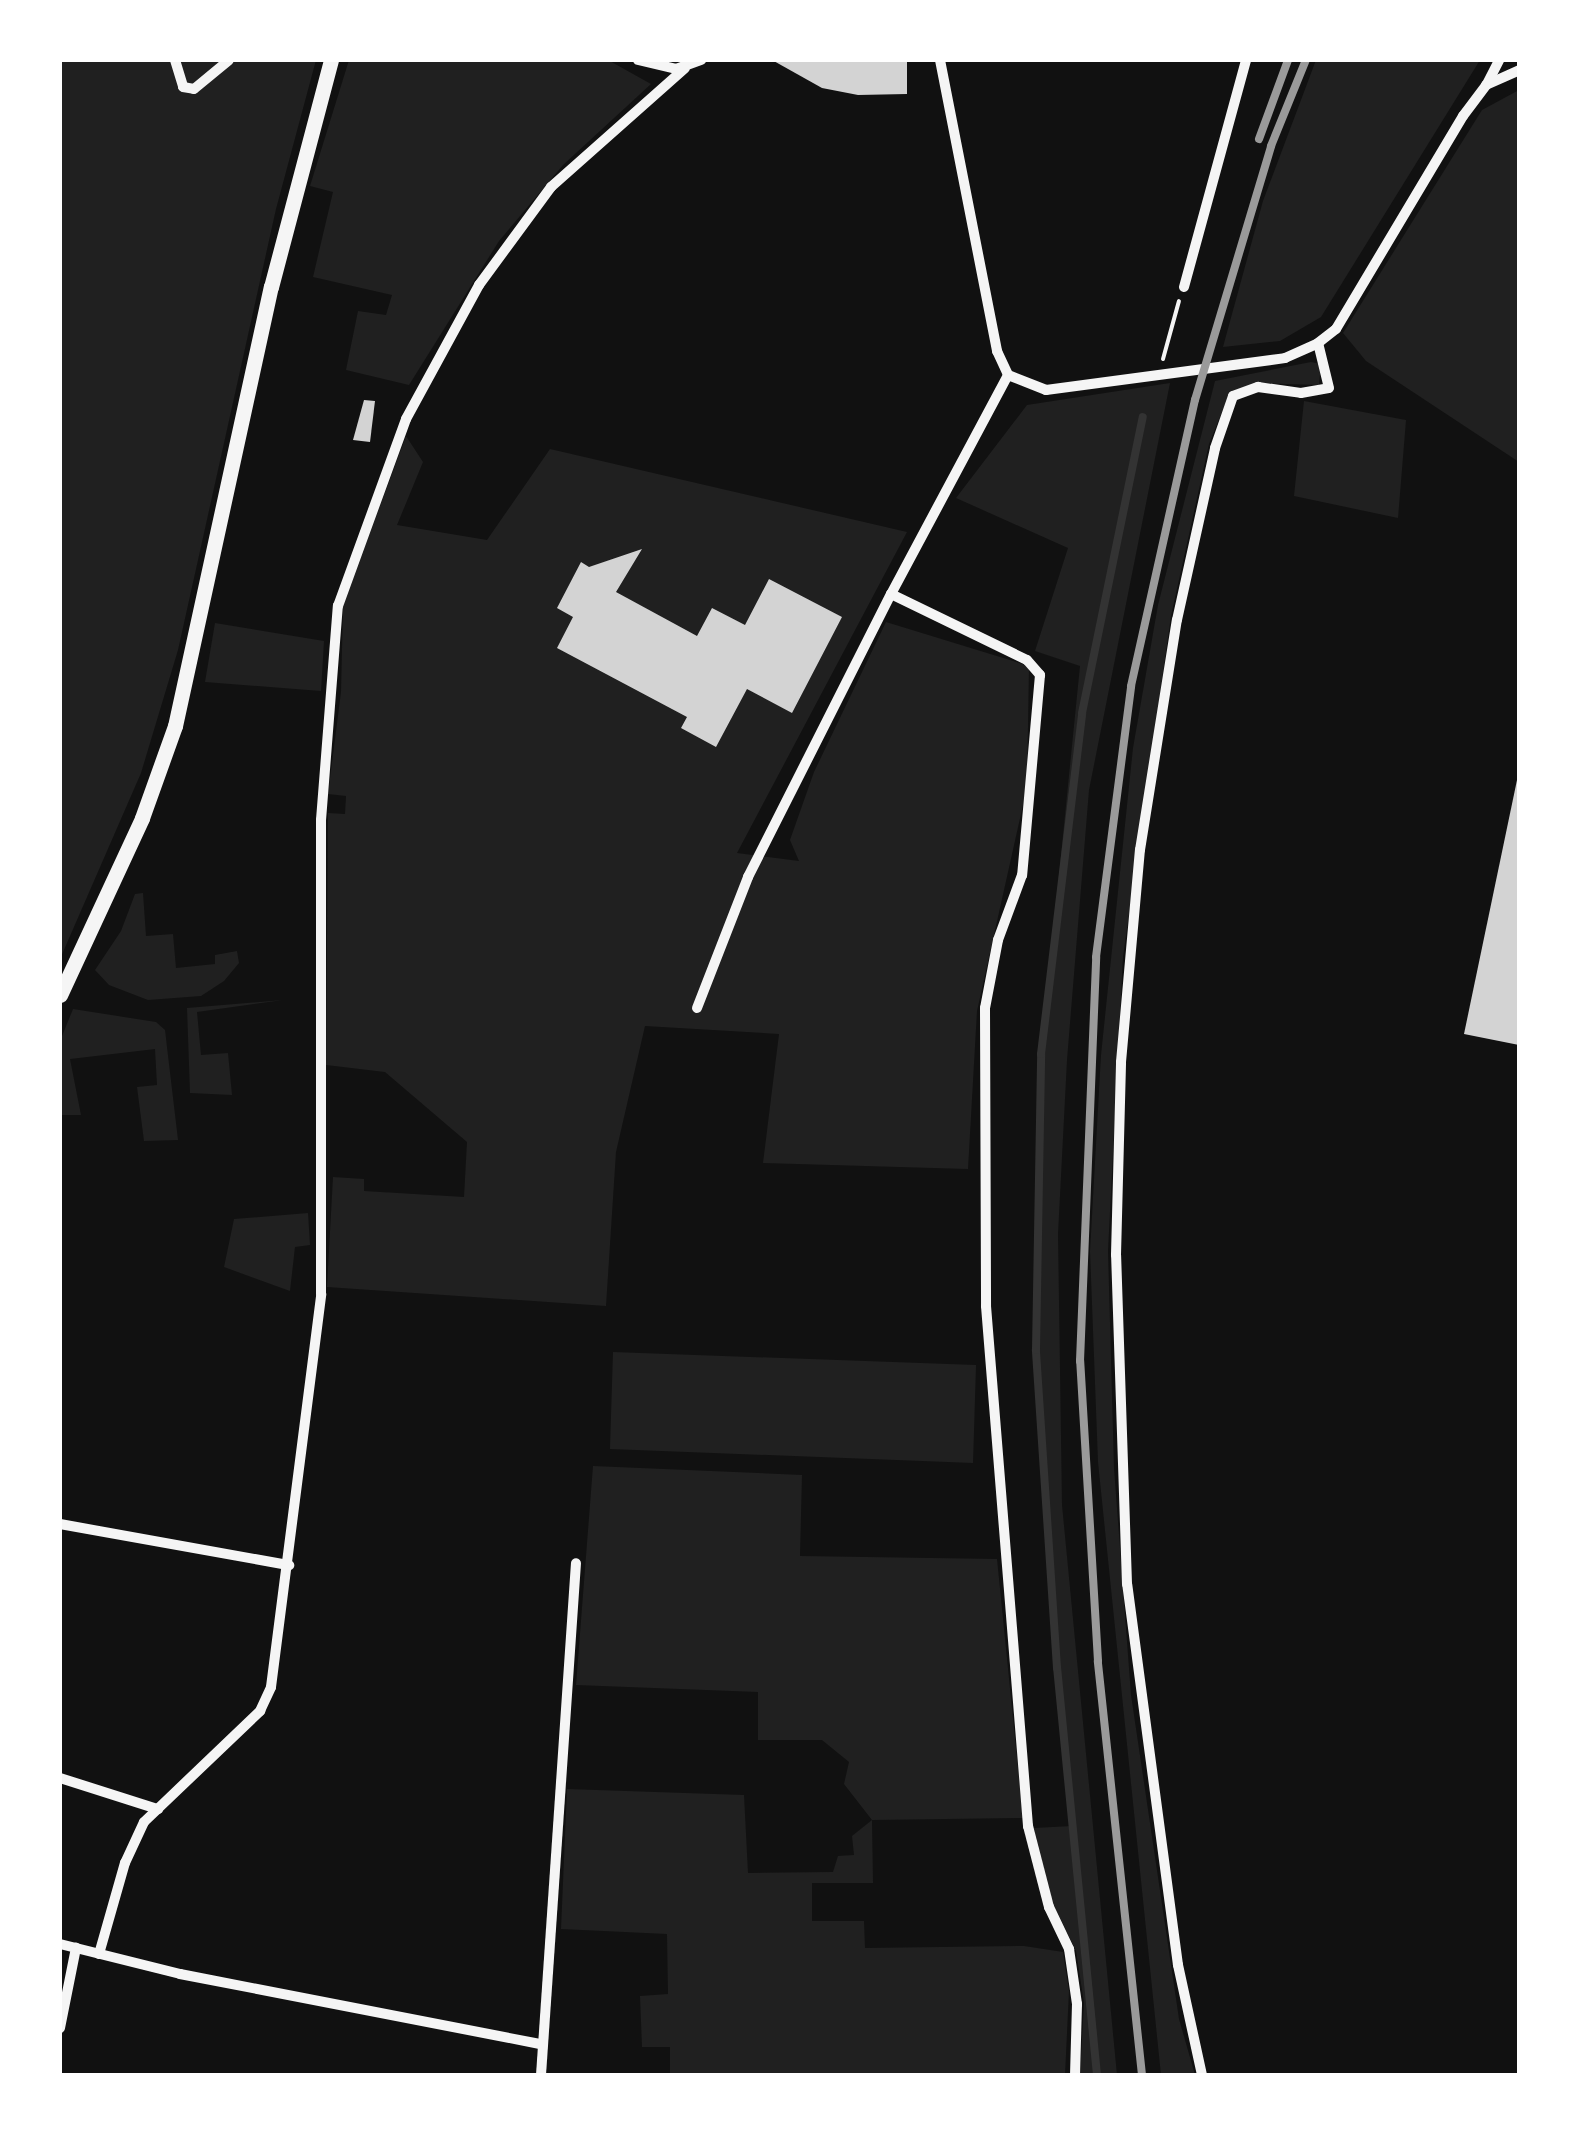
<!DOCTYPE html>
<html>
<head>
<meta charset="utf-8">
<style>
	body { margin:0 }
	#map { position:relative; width:1579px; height:2135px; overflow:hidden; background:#111; font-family:Quicksand,sans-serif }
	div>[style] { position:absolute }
	.green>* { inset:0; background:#202020 }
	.stream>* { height:8px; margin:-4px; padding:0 4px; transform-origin:4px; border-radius:4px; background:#333 }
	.building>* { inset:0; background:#d3d3d3 }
	.path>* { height:4px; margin:-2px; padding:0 2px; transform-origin:2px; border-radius:2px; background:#f5f5f5 }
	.minor>* { height:10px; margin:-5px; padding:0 5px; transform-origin:5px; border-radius:5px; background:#f5f5f5 }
	.primary>* { height:15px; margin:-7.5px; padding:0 7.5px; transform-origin:7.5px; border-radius:7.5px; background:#f5f5f5 }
	.rail>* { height:8px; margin:-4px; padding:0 4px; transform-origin:4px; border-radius:4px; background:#9a9a9a }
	span { translate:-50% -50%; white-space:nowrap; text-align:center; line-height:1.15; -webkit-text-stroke:10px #fff; paint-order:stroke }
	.frame { position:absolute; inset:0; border:62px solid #fff; pointer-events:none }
</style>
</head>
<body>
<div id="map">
	<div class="green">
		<i style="clip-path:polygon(60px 60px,316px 60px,276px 209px,178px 650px,141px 773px,60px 959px)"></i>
		<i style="clip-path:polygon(349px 60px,608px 60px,651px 84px,563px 165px,499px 241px,409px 385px,346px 370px,358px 311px,386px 315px,392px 295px,313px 277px,333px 192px,310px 186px)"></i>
		<i style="clip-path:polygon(1316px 60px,1480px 60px,1321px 317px,1280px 341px,1223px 347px,1263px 201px)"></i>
		<i style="clip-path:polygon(1519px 90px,1519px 462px,1366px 361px,1343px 333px,1482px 110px)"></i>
		<i style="clip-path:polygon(1311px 362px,1321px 364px,1319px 385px,1256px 383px,1230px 392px,1209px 444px,1171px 616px,1123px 957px,1108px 1251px,1114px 1468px,1131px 1695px,1179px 2019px,1195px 2075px,1161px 2075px,1098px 1462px,1090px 1251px,1101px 1055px,1133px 748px,1158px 605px,1215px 381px)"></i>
		<i style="clip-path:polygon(1170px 383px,1089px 790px,1067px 1060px,1058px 1234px,1062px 1505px,1117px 2075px,1080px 2075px,1084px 2003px,1076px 1951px,1051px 1899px,1034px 1828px,1072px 1826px,1036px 1350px,1041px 1054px,1080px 666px,1035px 651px,1068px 548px,956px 498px,1027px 405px)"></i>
		<i style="clip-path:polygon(1304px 401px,1406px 420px,1398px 518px,1294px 496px)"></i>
		<i style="clip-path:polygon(406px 436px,423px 462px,397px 525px,487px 540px,550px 449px,907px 532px,737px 853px,799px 861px,790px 840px,814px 772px,886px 622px,1029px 666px,1027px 787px,977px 1011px,968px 1169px,763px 1163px,779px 1034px,645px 1026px,616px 1152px,606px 1306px,327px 1287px,333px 1177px,364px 1179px,364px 1191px,464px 1197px,467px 1142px,385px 1072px,326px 1065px,328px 813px,345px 814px,346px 796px,328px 794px,341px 692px,343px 606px)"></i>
		<i style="clip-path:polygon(215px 623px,324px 641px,321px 691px,205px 682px)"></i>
		<i style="clip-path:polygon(143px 893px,146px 936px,173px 934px,176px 968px,215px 964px,215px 955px,237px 951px,239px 963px,224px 981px,201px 996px,148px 1000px,109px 985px,95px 970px,121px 931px,135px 894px)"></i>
		<i style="clip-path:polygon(283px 1000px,197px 1012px,201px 1055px,228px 1053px,232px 1095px,190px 1093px,187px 1008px)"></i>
		<i style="clip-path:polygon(73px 1009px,156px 1022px,165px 1030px,178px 1140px,144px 1141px,137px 1087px,157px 1085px,155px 1049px,70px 1059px,81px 1115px,60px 1115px,60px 1041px)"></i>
		<i style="clip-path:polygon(308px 1213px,310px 1245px,295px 1247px,290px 1291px,224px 1267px,234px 1219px)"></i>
		<i style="clip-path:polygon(613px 1352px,976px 1365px,973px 1463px,610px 1449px)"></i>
		<i style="clip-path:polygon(593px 1466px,802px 1475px,800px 1556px,997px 1559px,1023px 1818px,872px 1820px,873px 1883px,812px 1883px,812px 1921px,864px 1921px,865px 1948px,1024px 1946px,1063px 1952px,1069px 1991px,1065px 2075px,670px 2075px,670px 2047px,642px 2047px,640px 1996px,668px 1994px,667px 1934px,561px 1929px,567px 1789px,744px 1795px,748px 1873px,833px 1872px,838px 1856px,854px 1855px,852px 1836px,872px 1820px,844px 1784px,849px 1762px,822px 1740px,758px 1740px,758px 1692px,576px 1685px)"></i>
	</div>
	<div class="stream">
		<i style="left:1097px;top:2075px;width:409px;rotate:-95.6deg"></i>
		<i style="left:1057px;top:1668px;width:319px;rotate:-93.8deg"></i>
		<i style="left:1036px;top:1350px;width:296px;rotate:-89deg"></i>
		<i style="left:1041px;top:1054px;width:343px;rotate:-83.1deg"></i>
		<i style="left:1082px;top:713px;width:302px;rotate:-78.4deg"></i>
	</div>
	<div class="building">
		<i style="clip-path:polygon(772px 60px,907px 60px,907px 94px,858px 95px,822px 88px)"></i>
		<i style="clip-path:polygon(364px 400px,375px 401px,370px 442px,353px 440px)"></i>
		<i style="clip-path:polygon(642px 549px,616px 592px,697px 636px,712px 608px,745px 625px,769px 579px,842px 617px,792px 713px,747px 689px,716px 747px,681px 728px,687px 717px,557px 648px,573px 617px,557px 608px,581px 562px,589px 567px)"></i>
		<i style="clip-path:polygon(1517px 780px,1519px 780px,1519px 1045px,1464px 1034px)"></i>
	</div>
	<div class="path">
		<i style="left:1163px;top:359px;width:60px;rotate:-74.6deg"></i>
	</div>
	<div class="minor">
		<i style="left:175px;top:60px;width:28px;rotate:73deg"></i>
		<i style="left:183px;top:87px;width:11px;rotate:10deg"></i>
		<i style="left:194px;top:89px;width:45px;rotate:-39.6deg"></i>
		<i style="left:638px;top:60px;width:39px;rotate:13deg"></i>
		<i style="left:676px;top:69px;width:27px;rotate:-20deg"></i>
		<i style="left:940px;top:60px;width:297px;rotate:78.9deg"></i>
		<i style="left:997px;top:351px;width:26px;rotate:65deg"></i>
		<i style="left:1487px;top:84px;width:27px;rotate:-63deg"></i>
		<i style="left:1184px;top:287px;width:235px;rotate:-74.7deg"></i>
		<i style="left:1008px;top:375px;width:248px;rotate:118.1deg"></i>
		<i style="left:891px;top:594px;width:151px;rotate:25.9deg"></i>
		<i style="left:1027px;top:660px;width:20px;rotate:49deg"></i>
		<i style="left:1040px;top:675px;width:201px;rotate:95.1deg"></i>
		<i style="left:1022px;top:875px;width:69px;rotate:110.3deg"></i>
		<i style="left:998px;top:940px;width:69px;rotate:100.8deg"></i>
		<i style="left:985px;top:1008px;width:298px;rotate:89.8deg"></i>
		<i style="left:986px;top:1306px;width:522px;rotate:85.38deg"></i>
		<i style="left:1028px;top:1826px;width:84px;rotate:75.5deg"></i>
		<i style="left:1049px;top:1907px;width:47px;rotate:64.5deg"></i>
		<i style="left:1069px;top:1949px;width:56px;rotate:81.7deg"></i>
		<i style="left:1077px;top:2004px;width:71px;rotate:91.6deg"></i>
		<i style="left:1008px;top:375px;width:41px;rotate:21.5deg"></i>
		<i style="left:1046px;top:390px;width:241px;rotate:-7.6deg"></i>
		<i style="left:1285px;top:358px;width:36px;rotate:-24deg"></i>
		<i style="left:1318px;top:343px;width:23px;rotate:-38deg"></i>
		<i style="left:1336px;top:329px;width:248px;rotate:-59.2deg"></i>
		<i style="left:1463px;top:116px;width:39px;rotate:-53deg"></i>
		<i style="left:1486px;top:85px;width:36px;rotate:-24deg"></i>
		<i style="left:697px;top:1008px;width:141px;rotate:-68.7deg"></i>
		<i style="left:748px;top:877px;width:317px;rotate:-63.2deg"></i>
		<i style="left:60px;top:1524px;width:233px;rotate:10.2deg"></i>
		<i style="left:60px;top:1778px;width:103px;rotate:17.6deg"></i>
		<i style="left:60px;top:1944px;width:124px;rotate:14deg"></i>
		<i style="left:180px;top:1974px;width:368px;rotate:11deg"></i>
		<i style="left:99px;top:1954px;width:95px;rotate:-74.1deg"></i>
		<i style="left:125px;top:1863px;width:45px;rotate:-65.1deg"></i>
		<i style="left:144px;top:1822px;width:161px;rotate:-43.7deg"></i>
		<i style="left:260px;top:1711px;width:26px;rotate:-65deg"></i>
		<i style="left:271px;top:1687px;width:396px;rotate:-82.7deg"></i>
		<i style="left:321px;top:1294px;width:474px;rotate:-90deg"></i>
		<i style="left:321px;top:820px;width:215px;rotate:-85.5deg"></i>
		<i style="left:338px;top:606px;width:199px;rotate:-70deg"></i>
		<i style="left:406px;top:419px;width:153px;rotate:-61.4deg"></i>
		<i style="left:479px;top:285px;width:122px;rotate:-53.7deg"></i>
		<i style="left:551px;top:187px;width:179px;rotate:-41.6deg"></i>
		<i style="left:60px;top:2028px;width:82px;rotate:-78.7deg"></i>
		<i style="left:541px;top:2075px;width:513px;rotate:-86.09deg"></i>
		<i style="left:1202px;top:2075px;width:113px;rotate:-102.3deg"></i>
		<i style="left:1178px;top:1965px;width:384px;rotate:-97.6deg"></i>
		<i style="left:1127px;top:1584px;width:329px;rotate:-91.9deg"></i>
		<i style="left:1116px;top:1255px;width:193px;rotate:-88.5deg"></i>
		<i style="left:1121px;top:1062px;width:213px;rotate:-84.9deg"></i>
		<i style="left:1140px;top:850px;width:233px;rotate:-80.9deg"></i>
		<i style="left:1177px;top:620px;width:176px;rotate:-77.5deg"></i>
		<i style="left:1215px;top:448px;width:55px;rotate:-70.9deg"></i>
		<i style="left:1233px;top:396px;width:27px;rotate:-20deg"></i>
		<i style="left:1258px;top:387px;width:43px;rotate:7.9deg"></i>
		<i style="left:1301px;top:393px;width:28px;rotate:-10deg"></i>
		<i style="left:1329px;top:388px;width:46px;rotate:-103.7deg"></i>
	</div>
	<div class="primary">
		<i style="left:60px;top:995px;width:195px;rotate:-65.1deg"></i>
		<i style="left:142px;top:818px;width:98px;rotate:-70.3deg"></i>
		<i style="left:175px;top:726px;width:449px;rotate:-77.7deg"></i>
		<i style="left:271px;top:287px;width:235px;rotate:-75.2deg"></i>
	</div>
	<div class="rail">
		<i style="left:1259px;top:139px;width:84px;rotate:-69.8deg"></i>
		<i style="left:1142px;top:2075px;width:416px;rotate:-96.1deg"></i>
		<i style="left:1098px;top:1661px;width:301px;rotate:-93.4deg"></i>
		<i style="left:1080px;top:1361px;width:404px;rotate:-87.7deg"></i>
		<i style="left:1096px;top:957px;width:273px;rotate:-82.6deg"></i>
		<i style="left:1131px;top:686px;width:293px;rotate:-77.4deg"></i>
		<i style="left:1195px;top:400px;width:265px;rotate:-73.3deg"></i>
		<i style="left:1271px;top:146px;width:93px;rotate:-67.9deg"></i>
	</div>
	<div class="frame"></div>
</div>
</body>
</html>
